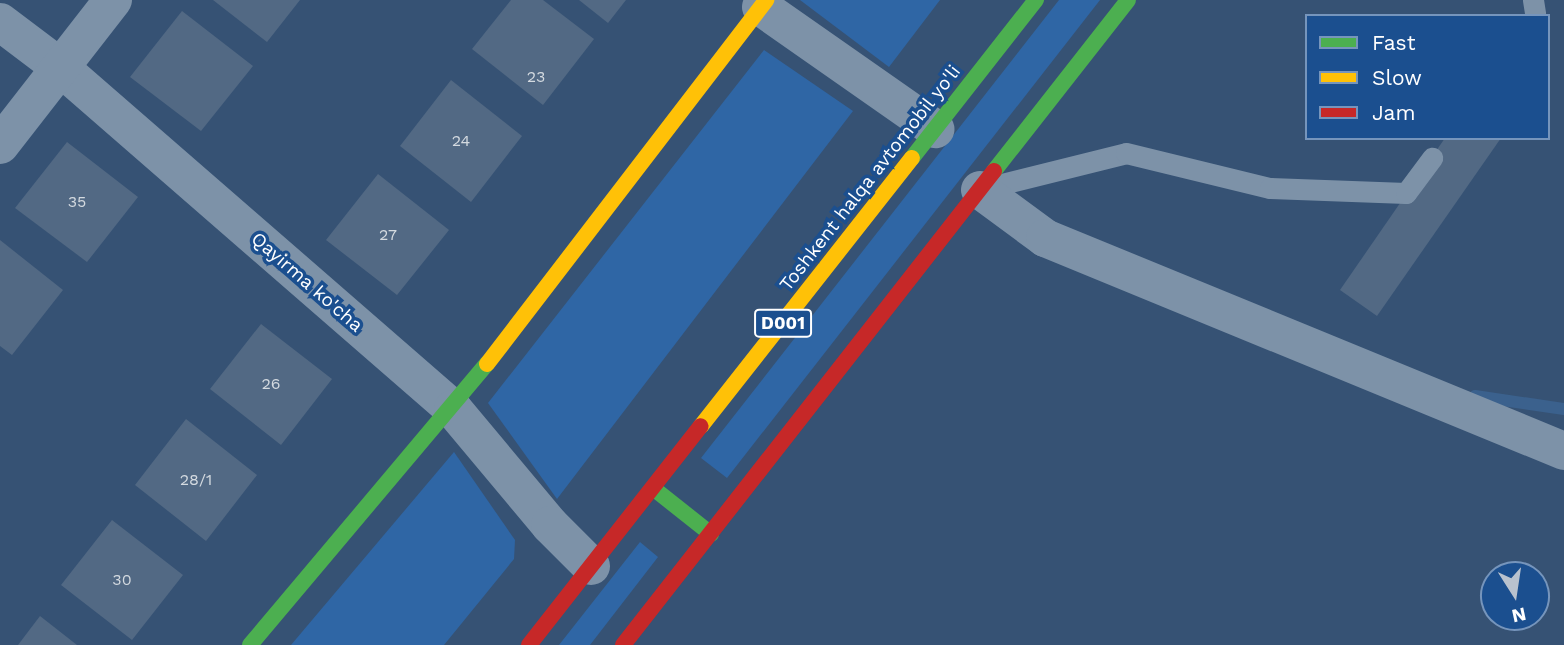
<!DOCTYPE html>
<html>
<head>
<meta charset="utf-8">
<style>
	body { margin:0 }
	#map { position:relative; width:1564px; height:645px; overflow:hidden; background:#365274; font-family:"Work Sans",sans-serif }
	div>[style] { position:absolute }
	.green>* { inset:0; background:#2f66a5 }
	.stream>* { height:12px; margin:-6px; padding:0 6px; transform-origin:6px; border-radius:6px; background:#3b618d }
	.building>* { inset:0; background:#526984 }
	.lane>* { height:21px; margin:-10.5px; padding:0 10.5px; transform-origin:10.5px; border-radius:10.5px; background:#7d92a8 }
	.street>* { height:38px; margin:-19px; padding:0 19px; transform-origin:19px; border-radius:19px; background:#7d92a8 }
	.fast>* { height:16px; margin:-8px; padding:0 8px; transform-origin:8px; border-radius:8px; background:#4caf50 }
	.slow>* { height:16px; margin:-8px; padding:0 8px; transform-origin:8px; border-radius:8px; background:#ffc107 }
	.jam>* { height:16px; margin:-8px; padding:0 8px; transform-origin:8px; border-radius:8px; background:#c62828 }
	span { translate:-50% -50%; white-space:nowrap; text-align:center; line-height:1.15; -webkit-text-stroke:7px #1b4f8f; paint-order:stroke }
	.number-label { font-size:16px; color:#d4dae0 }
	.number-label span { -webkit-text-stroke-width:0 }
	.shield-label span { padding:2px 5px; background:#1b4f8f; border:2px solid; border-radius:5px; -webkit-text-stroke-width:0 }
	.shield-label { font-size:18px; color:#fff; font-weight:700 }
	.street-label { font-size:19px; color:#fff }
	.legend { position:absolute; left:1305px; top:14px; width:245px; height:126px; box-sizing:border-box; background:#1b4f8f; border:2px solid #7695bc; margin:0; padding:9px 12px; list-style:none; font-size:21px; color:#fff }
	.legend li { display:flex; align-items:center; gap:14px; height:35px }
	.legend b { width:35px; border:2px solid #7695bc }
	.north { position:absolute; left:1480px; top:561px; width:70px; height:70px; box-sizing:border-box; background:#1b4f8f; border:2px solid #7695bc; border-radius:50%; rotate:168deg; font-size:19px; font-weight:700; line-height:28px; text-align:center; color:#fff }
	.north::after { content:''; display:block; margin:auto; width:24px; height:32px; background:#b9c2ce; clip-path:polygon(50% 0,100% 100%,50% 72%,0 100%) }
</style>
</head>
<body>
<div id="map">
	<div class="green">
		<i style="clip-path:polygon(800px 0,940px 0,889px 67px)"></i>
		<i style="clip-path:polygon(1059px 0,1100px 0,727px 478px,701px 458px)"></i>
		<i style="clip-path:polygon(764px 50px,853px 111px,557px 499px,488px 403px)"></i>
		<i style="clip-path:polygon(454px 452px,515px 540px,514px 559px,444px 645px,291px 645px)"></i>
		<i style="clip-path:polygon(640px 542px,658px 557px,590px 645px,559px 645px)"></i>
	</div>
	<div class="stream">
		<i style="left:1475px;top:396px;width:90px;rotate:8.3deg"></i>
	</div>
	<div class="building">
		<i style="clip-path:polygon(213px 0,300px 0,267px 42px)"></i>
		<i style="clip-path:polygon(511px 0,543px 0,594px 39px,543px 105px,472px 49px)"></i>
		<i style="clip-path:polygon(579px 0,626px 0,608px 23px)"></i>
		<i style="clip-path:polygon(182px 11px,253px 66px,201px 131px,130px 77px)"></i>
		<i style="clip-path:polygon(451px 80px,522px 136px,471px 202px,400px 146px)"></i>
		<i style="clip-path:polygon(1445px 138px,1501px 138px,1377px 316px,1340px 290px)"></i>
		<i style="clip-path:polygon(67px 142px,138px 197px,87px 262px,15px 208px)"></i>
		<i style="clip-path:polygon(378px 174px,449px 230px,397px 295px,326px 240px)"></i>
		<i style="clip-path:polygon(0 240px,63px 290px,12px 355px,0 346px)"></i>
		<i style="clip-path:polygon(261px 324px,332px 379px,281px 445px,210px 389px)"></i>
		<i style="clip-path:polygon(186px 419px,257px 475px,206px 541px,135px 485px)"></i>
		<i style="clip-path:polygon(112px 520px,183px 575px,132px 640px,61px 585px)"></i>
		<i style="clip-path:polygon(40px 616px,77px 645px,18px 645px)"></i>
	</div>
	<div class="lane">
		<i style="left:1533px;top:0;width:13px;rotate:81deg"></i>
		<i style="left:982px;top:189px;width:148px;rotate:-14deg"></i>
		<i style="left:1126px;top:153px;width:148px;rotate:13.7deg"></i>
		<i style="left:1270px;top:188px;width:136px;rotate:2.1deg"></i>
		<i style="left:1406px;top:193px;width:44px;rotate:-53.4deg"></i>
	</div>
	<div class="street">
		<i style="left:761px;top:7px;width:213px;rotate:35deg"></i>
		<i style="left:0;top:22px;width:76px;rotate:37deg"></i>
		<i style="left:61px;top:68px;width:520px;rotate:41.02deg"></i>
		<i style="left:453px;top:409px;width:151px;rotate:50.1deg"></i>
		<i style="left:550px;top:525px;width:58px;rotate:45deg"></i>
		<i style="left:0;top:145px;width:184px;rotate:-52.1deg"></i>
		<i style="left:980px;top:190px;width:81px;rotate:36.4deg"></i>
		<i style="left:1045px;top:238px;width:561px;rotate:22.31deg"></i>
	</div>
	<div class="fast">
		<i style="left:912px;top:158px;width:201px;rotate:-51.9deg"></i>
		<i style="left:994px;top:171px;width:217px;rotate:-51.9deg"></i>
		<i style="left:653px;top:488px;width:74px;rotate:38.4deg"></i>
		<i style="left:250px;top:645px;width:368px;rotate:-49.9deg"></i>
	</div>
	<div class="slow">
		<i style="left:487px;top:364px;width:459px;rotate:-52.5deg"></i>
		<i style="left:701px;top:426px;width:341px;rotate:-51.8deg"></i>
	</div>
	<div class="jam">
		<i style="left:529px;top:645px;width:278px;rotate:-51.9deg"></i>
		<i style="left:623px;top:645px;width:602px;rotate:-51.95deg"></i>
	</div>
	<div class="number-label">
		<span style="left:536px;top:77px">23</span>
		<span style="left:461px;top:141px">24</span>
		<span style="left:77px;top:202px">35</span>
		<span style="left:388px;top:235px">27</span>
		<span style="left:271px;top:384px">26</span>
		<span style="left:196px;top:480px">28/1</span>
		<span style="left:122px;top:580px">30</span>
	</div>
	<div class="shield-label">
		<span style="left:783px;top:323px">D001</span>
	</div>
	<div class="street-label">
		<span style="left:870px;top:178px;rotate:-52deg">Toshkent halqa avtomobil yo'li</span>
		<span style="left:307px;top:282px;rotate:41deg">Qayirma ko'cha</span>
	</div>
	<ul class="legend">
	<li><b style="height:9px;background:#4caf50"></b>Fast</li>
	<li><b style="height:9px;background:#ffc107"></b>Slow</li>
	<li><b style="height:9px;background:#c62828"></b>Jam</li>
	</ul>
	<div class="north">N</div>
</div>
</body>
</html>
